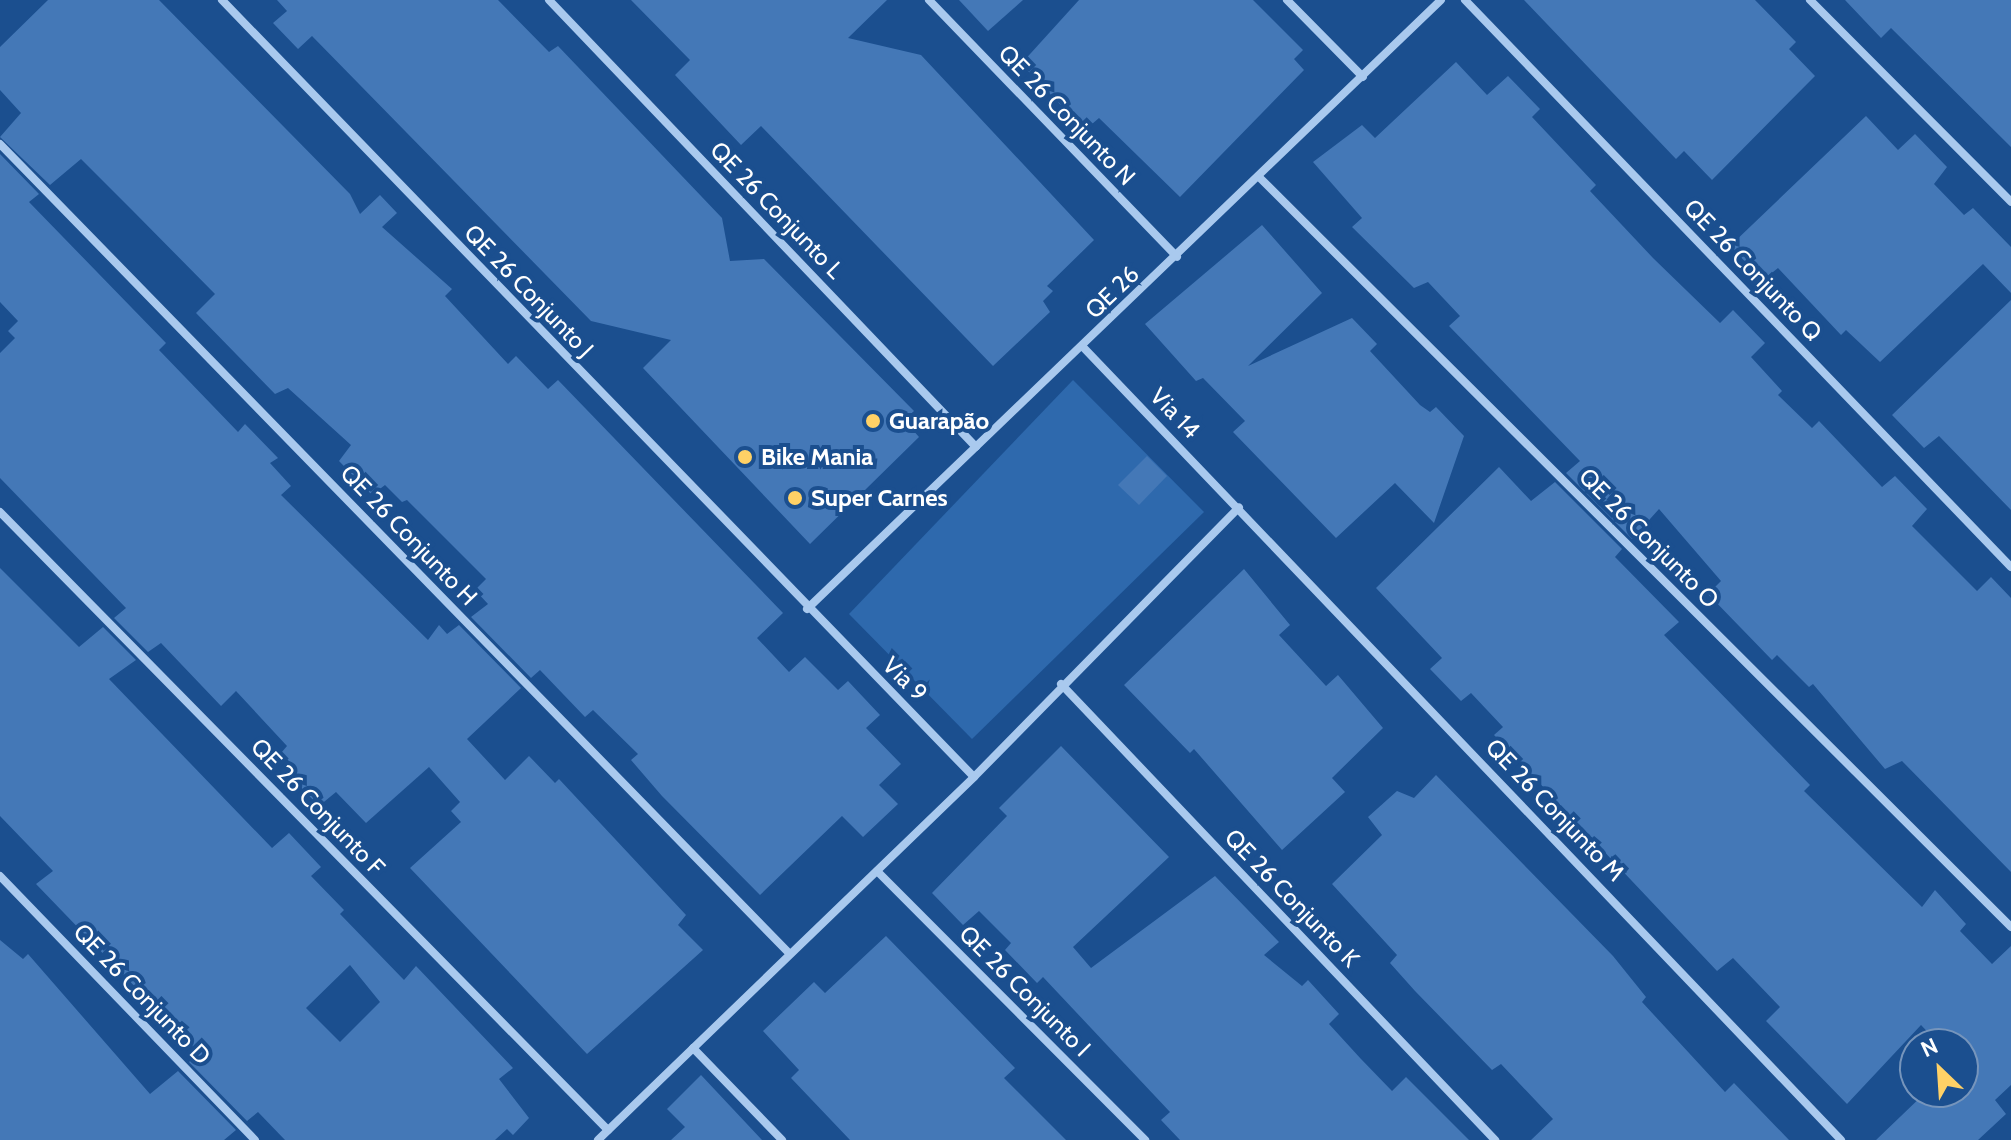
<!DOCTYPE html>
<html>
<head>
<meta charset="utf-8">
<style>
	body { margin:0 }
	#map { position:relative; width:2011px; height:1140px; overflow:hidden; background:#1b4f8f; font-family:Cabin,sans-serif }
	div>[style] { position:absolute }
	.green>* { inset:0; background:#2e69ad }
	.building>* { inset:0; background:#4478b7 }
	.minor>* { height:8px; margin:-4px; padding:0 4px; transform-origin:4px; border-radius:4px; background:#a9c9ee }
	.dots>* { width:22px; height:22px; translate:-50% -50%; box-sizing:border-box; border:4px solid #1b4f8f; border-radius:50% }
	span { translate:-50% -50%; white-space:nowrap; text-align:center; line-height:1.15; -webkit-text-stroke:8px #1b4f8f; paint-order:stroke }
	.street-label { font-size:24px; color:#fff }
	.poi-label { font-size:24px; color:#fff; font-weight:700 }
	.left { translate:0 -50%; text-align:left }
	.north { position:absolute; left:1899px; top:1028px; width:80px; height:80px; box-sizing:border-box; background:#1b4f8f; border:2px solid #7695bc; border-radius:50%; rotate:335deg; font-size:22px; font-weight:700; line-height:32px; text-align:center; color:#fff }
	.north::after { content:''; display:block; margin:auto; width:28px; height:36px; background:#ffd166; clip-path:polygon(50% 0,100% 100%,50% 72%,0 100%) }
</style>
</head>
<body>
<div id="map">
	<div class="green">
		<i style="clip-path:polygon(1073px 380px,1204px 512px,972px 739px,849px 614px)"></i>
	</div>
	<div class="building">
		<i style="clip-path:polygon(48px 0,159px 0,350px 194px,360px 214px,380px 195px,397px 213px,382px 227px,452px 289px,445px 296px,508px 364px,516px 356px,548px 389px,558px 380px,783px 613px,757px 638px,789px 672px,805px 657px,838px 690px,848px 681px,880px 715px,866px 728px,901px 764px,879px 785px,898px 804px,863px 837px,842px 816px,760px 895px,662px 796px,631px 760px,638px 754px,593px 710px,585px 717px,540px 670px,531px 678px,471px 617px,488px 604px,475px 590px,486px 579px,407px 500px,402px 502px,385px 485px,372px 495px,339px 461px,351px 445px,288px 388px,275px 394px,196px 313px,215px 294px,132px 210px,81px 159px,50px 185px,0 137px,21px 113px,0 90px,0 47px)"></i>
		<i style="clip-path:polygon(277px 0,498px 0,549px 52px,558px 46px,722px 218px,730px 261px,764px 259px,914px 411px,904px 420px,919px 437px,810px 544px,643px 368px,671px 340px,591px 321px,312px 36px,298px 49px,273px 23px,287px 11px)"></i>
		<i style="clip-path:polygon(631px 0,887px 0,848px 38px,921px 55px,1094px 240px,1047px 286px,1053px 291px,1043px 301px,1050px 312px,993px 366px,761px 126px,741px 145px,675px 75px,690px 60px)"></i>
		<i style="clip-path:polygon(959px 0,1023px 0,988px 31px)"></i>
		<i style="clip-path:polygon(1079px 0,1253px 0,1303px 50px,1294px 59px,1304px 70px,1180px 197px,1099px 118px,1085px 130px,1021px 64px)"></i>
		<i style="clip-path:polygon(1524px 0,1755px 0,1796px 42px,1789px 49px,1815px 76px,1712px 180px,1684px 151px,1676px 159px)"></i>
		<i style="clip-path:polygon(1845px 0,2011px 0,2011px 147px,1891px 28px,1881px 38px)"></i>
		<i style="clip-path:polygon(1456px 62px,1487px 95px,1508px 76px,1540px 109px,1532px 117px,1596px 185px,1590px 191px,1653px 258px,1720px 323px,1733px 310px,1765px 343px,1751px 357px,1782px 391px,1778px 395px,1812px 428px,1819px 421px,1882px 487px,1895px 476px,1927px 509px,1912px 526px,1977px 591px,1991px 577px,2011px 598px,2011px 872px,1902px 761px,1885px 769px,1813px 684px,1809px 687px,1777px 655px,1772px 660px,1708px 594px,1721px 581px,1659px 509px,1632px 539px,1566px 473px,1580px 461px,1449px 326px,1460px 316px,1428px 282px,1414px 288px,1352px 227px,1362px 218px,1313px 162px,1362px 125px,1375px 138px)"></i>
		<i style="clip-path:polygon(1866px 116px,1898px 150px,1915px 134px,1947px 167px,1934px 184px,1964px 215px,1973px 208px,2011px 247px,2011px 293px,1983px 264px,1880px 362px,1846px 330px,1841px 335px,1778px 268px,1763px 280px,1730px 246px)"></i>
		<i style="clip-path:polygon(0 154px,39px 194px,29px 202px,166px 343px,159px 350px,238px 432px,245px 424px,278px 458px,270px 463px,291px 486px,281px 495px,428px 640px,439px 625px,447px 634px,459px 625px,521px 688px,467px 739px,505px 780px,529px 756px,555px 783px,559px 779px,686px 915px,678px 925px,703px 950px,587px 1054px,410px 868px,461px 822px,451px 811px,460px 802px,429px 767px,366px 823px,336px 792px,319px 806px,286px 772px,294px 766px,281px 753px,287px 746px,236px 691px,221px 706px,161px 643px,148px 652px,114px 618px,126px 608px,0 478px,0 353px,15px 338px,8px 331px,18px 321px,0 302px)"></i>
		<i style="clip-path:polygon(1262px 225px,1322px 293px,1248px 366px,1352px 318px,1377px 344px,1370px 351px,1420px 405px,1430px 412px,1436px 407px,1464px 436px,1434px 523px,1395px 483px,1336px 538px,1233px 432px,1245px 421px,1203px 378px,1196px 381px,1145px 324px)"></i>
		<i style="clip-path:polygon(2011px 300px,2011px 510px,1939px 436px,1924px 448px,1892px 415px)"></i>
		<i style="clip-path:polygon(1147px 456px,1167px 476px,1139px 505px,1118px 485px)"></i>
		<i style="clip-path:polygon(1499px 467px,1531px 501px,1555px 482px,1622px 549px,1615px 557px,1679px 622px,1664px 635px,1810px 785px,1804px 791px,1922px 907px,1935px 890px,1966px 924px,1960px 931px,1992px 964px,2011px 946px,2011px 1085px,1995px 1100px,2006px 1114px,1978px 1140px,1876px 1140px,1926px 1092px,1963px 1092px,1963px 1044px,1939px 1044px,1921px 1025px,1847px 1104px,1766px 1021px,1780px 1007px,1733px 958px,1717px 971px,1494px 735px,1503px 727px,1471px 693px,1461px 701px,1430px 669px,1442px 658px,1376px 588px)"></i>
		<i style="clip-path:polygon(evenodd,0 568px,79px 647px,103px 627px,136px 660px,109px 679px,272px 848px,289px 833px,321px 867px,311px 876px,344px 910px,340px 914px,404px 980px,416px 966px,513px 1068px,499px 1079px,529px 1118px,513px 1135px,507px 1129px,495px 1140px,285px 1140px,258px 1112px,247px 1121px,189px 1062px,199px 1053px,36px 884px,53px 871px,0 816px,0 568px,350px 965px,380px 1002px,340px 1042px,306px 1008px,350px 965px)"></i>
		<i style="clip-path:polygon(1244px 569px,1290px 625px,1279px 635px,1326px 686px,1338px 675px,1383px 728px,1332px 778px,1345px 792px,1282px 850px,1194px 749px,1190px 753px,1124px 685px)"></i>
		<i style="clip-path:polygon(1061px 746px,1169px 857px,1073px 947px,1091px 968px,1215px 876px,1279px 942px,1264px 955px,1302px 986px,1308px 980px,1339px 1014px,1329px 1024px,1361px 1059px,1392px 1091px,1406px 1077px,1469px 1140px,1180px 1140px,1161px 1120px,1170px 1112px,1043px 977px,1037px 983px,1005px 950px,1011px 943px,979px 911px,963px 925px,932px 893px,1007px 816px,999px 808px)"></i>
		<i style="clip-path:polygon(1436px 775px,1613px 956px,1646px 997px,1642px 1002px,1725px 1092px,1734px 1083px,1789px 1140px,1531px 1140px,1553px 1119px,1501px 1064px,1492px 1070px,1415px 991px,1390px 963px,1397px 955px,1332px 884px,1382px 835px,1368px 817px,1397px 791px,1414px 798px)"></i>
		<i style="clip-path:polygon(886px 936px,1015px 1068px,1004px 1078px,1066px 1140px,850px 1140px,791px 1078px,799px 1070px,763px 1031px,814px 982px,825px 993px)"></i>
		<i style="clip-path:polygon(0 940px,23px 959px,28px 954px,150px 1094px,178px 1071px,236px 1130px,224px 1140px,0 1140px)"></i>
		<i style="clip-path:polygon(701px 1075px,762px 1140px,671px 1140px,685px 1127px,667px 1109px)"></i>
	</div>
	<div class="minor">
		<i style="left:222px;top:0;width:1081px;rotate:45.94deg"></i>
		<i style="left:549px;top:0;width:618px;rotate:46.31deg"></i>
		<i style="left:929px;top:0;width:357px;rotate:46deg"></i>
		<i style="left:1287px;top:0;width:108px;rotate:45.4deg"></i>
		<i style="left:1465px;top:0;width:787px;rotate:46.08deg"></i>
		<i style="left:1810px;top:0;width:285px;rotate:45.1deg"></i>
		<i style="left:0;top:144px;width:1131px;rotate:45.72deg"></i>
		<i style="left:1259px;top:177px;width:1062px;rotate:44.92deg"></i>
		<i style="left:1083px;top:347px;width:1097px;rotate:46.29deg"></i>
		<i style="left:0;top:512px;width:867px;rotate:45.47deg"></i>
		<i style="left:807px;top:609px;width:879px;rotate:-43.85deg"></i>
		<i style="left:1061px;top:684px;width:630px;rotate:46.42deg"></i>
		<i style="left:877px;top:871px;width:380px;rotate:45.1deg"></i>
		<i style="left:0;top:876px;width:367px;rotate:46deg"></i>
		<i style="left:693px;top:1048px;width:128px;rotate:45.9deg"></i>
		<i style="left:598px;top:1140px;width:523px;rotate:-43.99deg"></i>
		<i style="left:974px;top:777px;width:378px;rotate:-45.5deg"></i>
	</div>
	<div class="dots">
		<i style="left:873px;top:421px;background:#ffd166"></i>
		<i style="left:745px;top:457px;background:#ffd166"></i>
		<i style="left:795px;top:498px;background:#ffd166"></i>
	</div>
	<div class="street-label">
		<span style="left:1067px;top:115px;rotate:46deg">QE 26 Conjunto N</span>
		<span style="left:777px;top:210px;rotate:46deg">QE 26 Conjunto L</span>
		<span style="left:1753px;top:270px;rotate:46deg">QE 26 Conjunto Q</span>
		<span style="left:529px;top:291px;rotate:46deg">QE 26 Conjunto J</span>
		<span style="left:1112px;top:292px;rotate:-44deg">QE 26</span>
		<span style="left:1175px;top:413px;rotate:46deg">Via 14</span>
		<span style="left:409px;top:535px;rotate:46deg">QE 26 Conjunto H</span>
		<span style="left:1649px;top:538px;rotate:45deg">QE 26 Conjunto O</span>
		<span style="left:905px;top:679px;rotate:45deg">Via 9</span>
		<span style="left:318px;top:807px;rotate:46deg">QE 26 Conjunto F</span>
		<span style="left:1555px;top:810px;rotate:46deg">QE 26 Conjunto M</span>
		<span style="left:1292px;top:898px;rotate:46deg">QE 26 Conjunto K</span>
		<span style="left:1025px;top:991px;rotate:45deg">QE 26 Conjunto I</span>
		<span style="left:142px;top:994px;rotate:46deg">QE 26 Conjunto D</span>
	</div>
	<div class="poi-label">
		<span class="left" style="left:889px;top:421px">Guarapão</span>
		<span class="left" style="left:761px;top:457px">Bike Mania</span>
		<span class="left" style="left:811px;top:498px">Super Carnes</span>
	</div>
	<div class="north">N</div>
</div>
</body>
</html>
